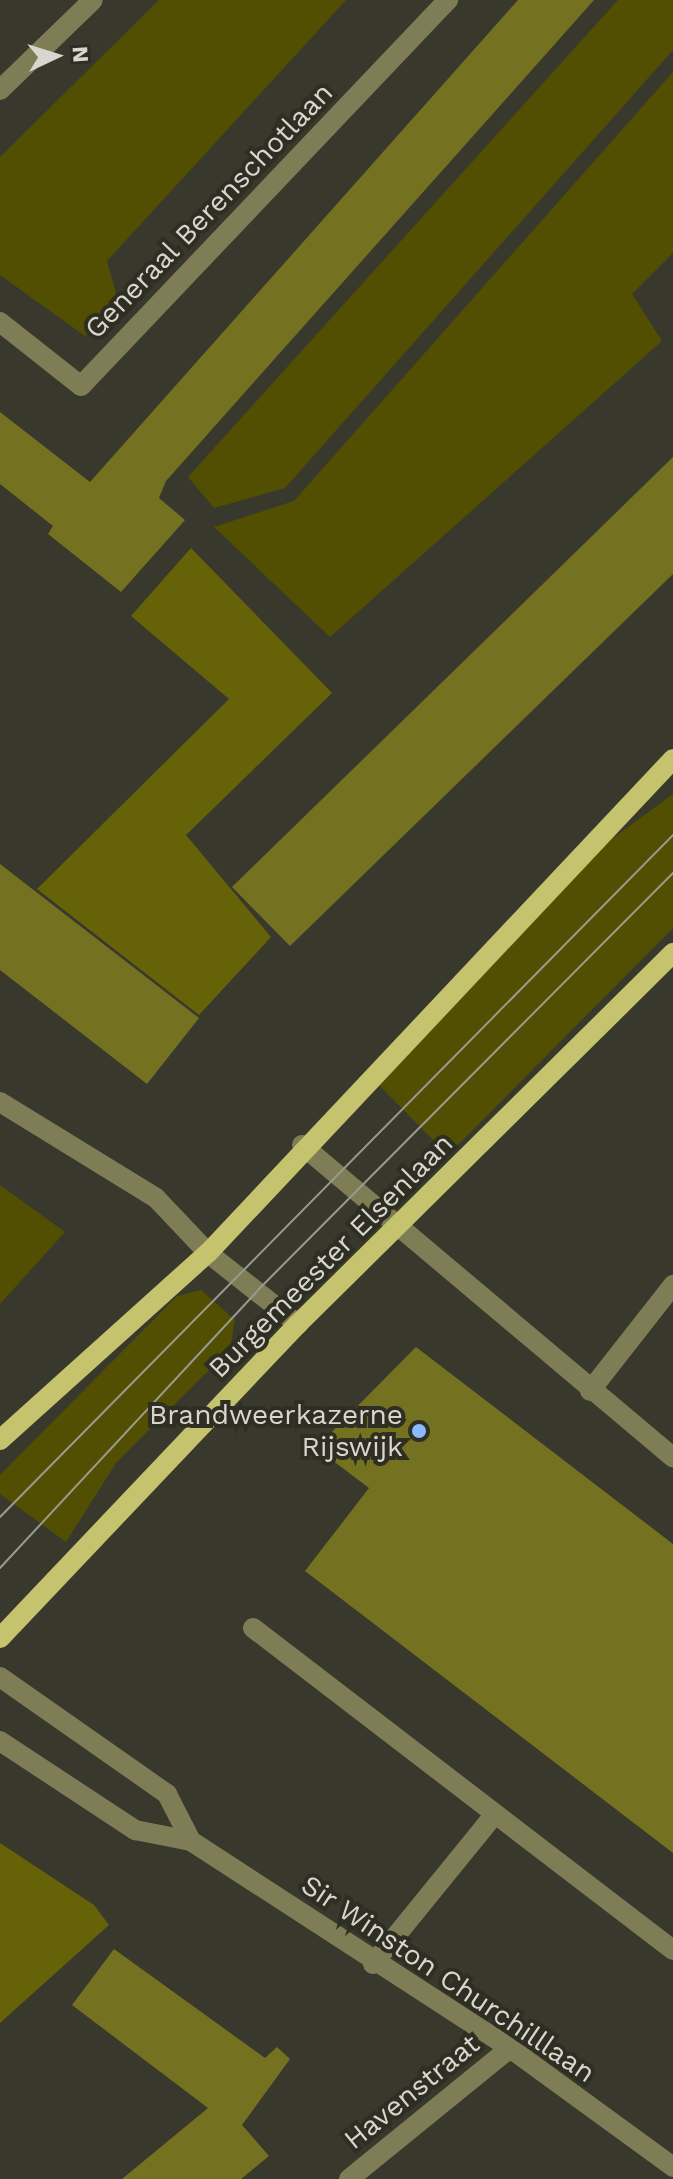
<!DOCTYPE html>
<html>
<head>
<meta charset="utf-8">
<style>
	body { margin:0 }
	#map { position:relative; width:673px; height:2179px; overflow:hidden; background:#38382c; font-family:"Work Sans",sans-serif }
	div>[style] { position:absolute }
	.green>* { inset:0; background:#524f03 }
	.forest>* { inset:0; background:#666208 }
	.building>* { inset:0; background:#747120 }
	.minor>* { height:20px; margin:-10px; padding:0 10px; transform-origin:10px; border-radius:10px; background:#7e7d56 }
	.major>* { height:20px; margin:-10px; padding:0 10px; transform-origin:10px; border-radius:10px; background:#c5c36e }
	.tram>* { height:2px; margin:-1px; padding:0 1px; transform-origin:1px; border-radius:1px; background:#9a9a91 }
	.dots>* { width:22px; height:22px; translate:-50% -50%; box-sizing:border-box; border:4px solid #2e2e22; border-radius:50% }
	span { translate:-50% -50%; white-space:nowrap; text-align:center; line-height:1.15; -webkit-text-stroke:8px #2e2e22; paint-order:stroke }
	.street-label { font-size:28px; color:#d7d7d0 }
	.poi-label { font-size:28px; color:#d7d7d0 }
	.right { translate:-100% -50%; text-align:right }
	.north { position:absolute; left:16px; top:16px; width:80px; height:80px; -webkit-text-stroke:6px #2e2e22; paint-order:stroke; rotate:86deg; font-size:22px; font-weight:700; line-height:32px; text-align:center; color:#d7d7d0 }
	.north::after { content:''; display:block; margin:auto; width:28px; height:36px; background:#d7d7d0; clip-path:polygon(50% 0,100% 100%,50% 72%,0 100%) }
</style>
</head>
<body>
<div id="map">
	<div class="green">
		<i style="clip-path:polygon(159px 0,346px 0,107px 261px,121px 311px,85px 336px,0 275px,0 157px)"></i>
		<i style="clip-path:polygon(618px 0,673px 0,673px 50px,285px 488px,214px 508px,188px 477px)"></i>
		<i style="clip-path:polygon(673px 72px,673px 253px,632px 294px,662px 341px,330px 637px,214px 527px,294px 501px)"></i>
		<i style="clip-path:polygon(673px 794px,673px 928px,448px 1155px,372px 1078px,609px 841px)"></i>
		<i style="clip-path:polygon(0 1185px,65px 1232px,0 1304px)"></i>
		<i style="clip-path:polygon(201px 1290px,235px 1320px,230px 1349px,116px 1463px,66px 1542px,0 1494px,0 1475px,177px 1296px)"></i>
	</div>
	<div class="forest">
		<i style="clip-path:polygon(191px 548px,332px 693px,186px 835px,271px 937px,199px 1015px,37px 889px,229px 699px,131px 616px)"></i>
		<i style="clip-path:polygon(0 1843px,94px 1905px,109px 1925px,0 2023px)"></i>
	</div>
	<div class="building">
		<i style="clip-path:polygon(518px 0,594px 0,166px 481px,159px 498px,185px 520px,121px 592px,48px 534px,53px 526px,0 484px,0 412px,90px 482px)"></i>
		<i style="clip-path:polygon(673px 457px,673px 574px,290px 946px,232px 887px)"></i>
		<i style="clip-path:polygon(0 864px,199px 1018px,147px 1084px,0 970px)"></i>
		<i style="clip-path:polygon(416px 1347px,673px 1544px,673px 1853px,305px 1571px,369px 1488px,316px 1448px)"></i>
		<i style="clip-path:polygon(114px 1949px,265px 2058px,277px 2047px,290px 2059px,242px 2125px,269px 2156px,241px 2179px,122px 2179px,208px 2108px,72px 2005px)"></i>
	</div>
	<div class="minor">
		<i style="left:0;top:90px;width:129px;rotate:-44.1deg"></i>
		<i style="left:0;top:322px;width:103px;rotate:38.3deg"></i>
		<i style="left:81px;top:386px;width:533px;rotate:-46.45deg"></i>
		<i style="left:0;top:1102px;width:183px;rotate:31.6deg"></i>
		<i style="left:156px;top:1198px;width:76px;rotate:46.6deg"></i>
		<i style="left:208px;top:1253px;width:115px;rotate:38.3deg"></i>
		<i style="left:302px;top:1145px;width:485px;rotate:40.1deg"></i>
		<i style="left:590px;top:1391px;width:135px;rotate:-51.9deg"></i>
		<i style="left:253px;top:1628px;width:529px;rotate:37.48deg"></i>
		<i style="left:0;top:1677px;width:204px;rotate:35deg"></i>
		<i style="left:167px;top:1794px;width:53px;rotate:62.9deg"></i>
		<i style="left:0;top:1741px;width:162px;rotate:33.4deg"></i>
		<i style="left:135px;top:1830px;width:57px;rotate:11.1deg"></i>
		<i style="left:191px;top:1841px;width:380px;rotate:33deg"></i>
		<i style="left:510px;top:2048px;width:202px;rotate:36.1deg"></i>
		<i style="left:373px;top:1964px;width:193px;rotate:-50.9deg"></i>
		<i style="left:349px;top:2179px;width:208px;rotate:-39.1deg"></i>
	</div>
	<div class="major">
		<i style="left:0;top:1440px;width:280px;rotate:-42deg"></i>
		<i style="left:208px;top:1253px;width:678px;rotate:-46.73deg"></i>
		<i style="left:0;top:1638px;width:433px;rotate:-46.5deg"></i>
		<i style="left:298px;top:1324px;width:528px;rotate:-44.69deg"></i>
	</div>
	<div class="tram">
		<i style="left:0;top:1517px;width:958px;rotate:-45.38deg"></i>
		<i style="left:0;top:1568px;width:381px;rotate:-47.1deg"></i>
		<i style="left:259px;top:1289px;width:587px;rotate:-45.14deg"></i>
	</div>
	<div class="dots">
		<i style="left:419px;top:1431px;background:#8abafc"></i>
	</div>
	<div class="street-label">
		<span style="left:209px;top:211px;rotate:-46deg">Generaal Berenschotlaan</span>
		<span style="left:331px;top:1256px;rotate:-45deg">Burgemeester Elsenlaan</span>
		<span style="left:448px;top:1979px;rotate:34deg">Sir Winston Churchilllaan</span>
		<span style="left:412px;top:2092px;rotate:-39deg">Havenstraat</span>
	</div>
	<div class="poi-label">
		<span class="right" style="left:403px;top:1431px">Brandweerkazerne<br>Rijswijk</span>
	</div>
	<div class="north">N</div>
</div>
</body>
</html>
